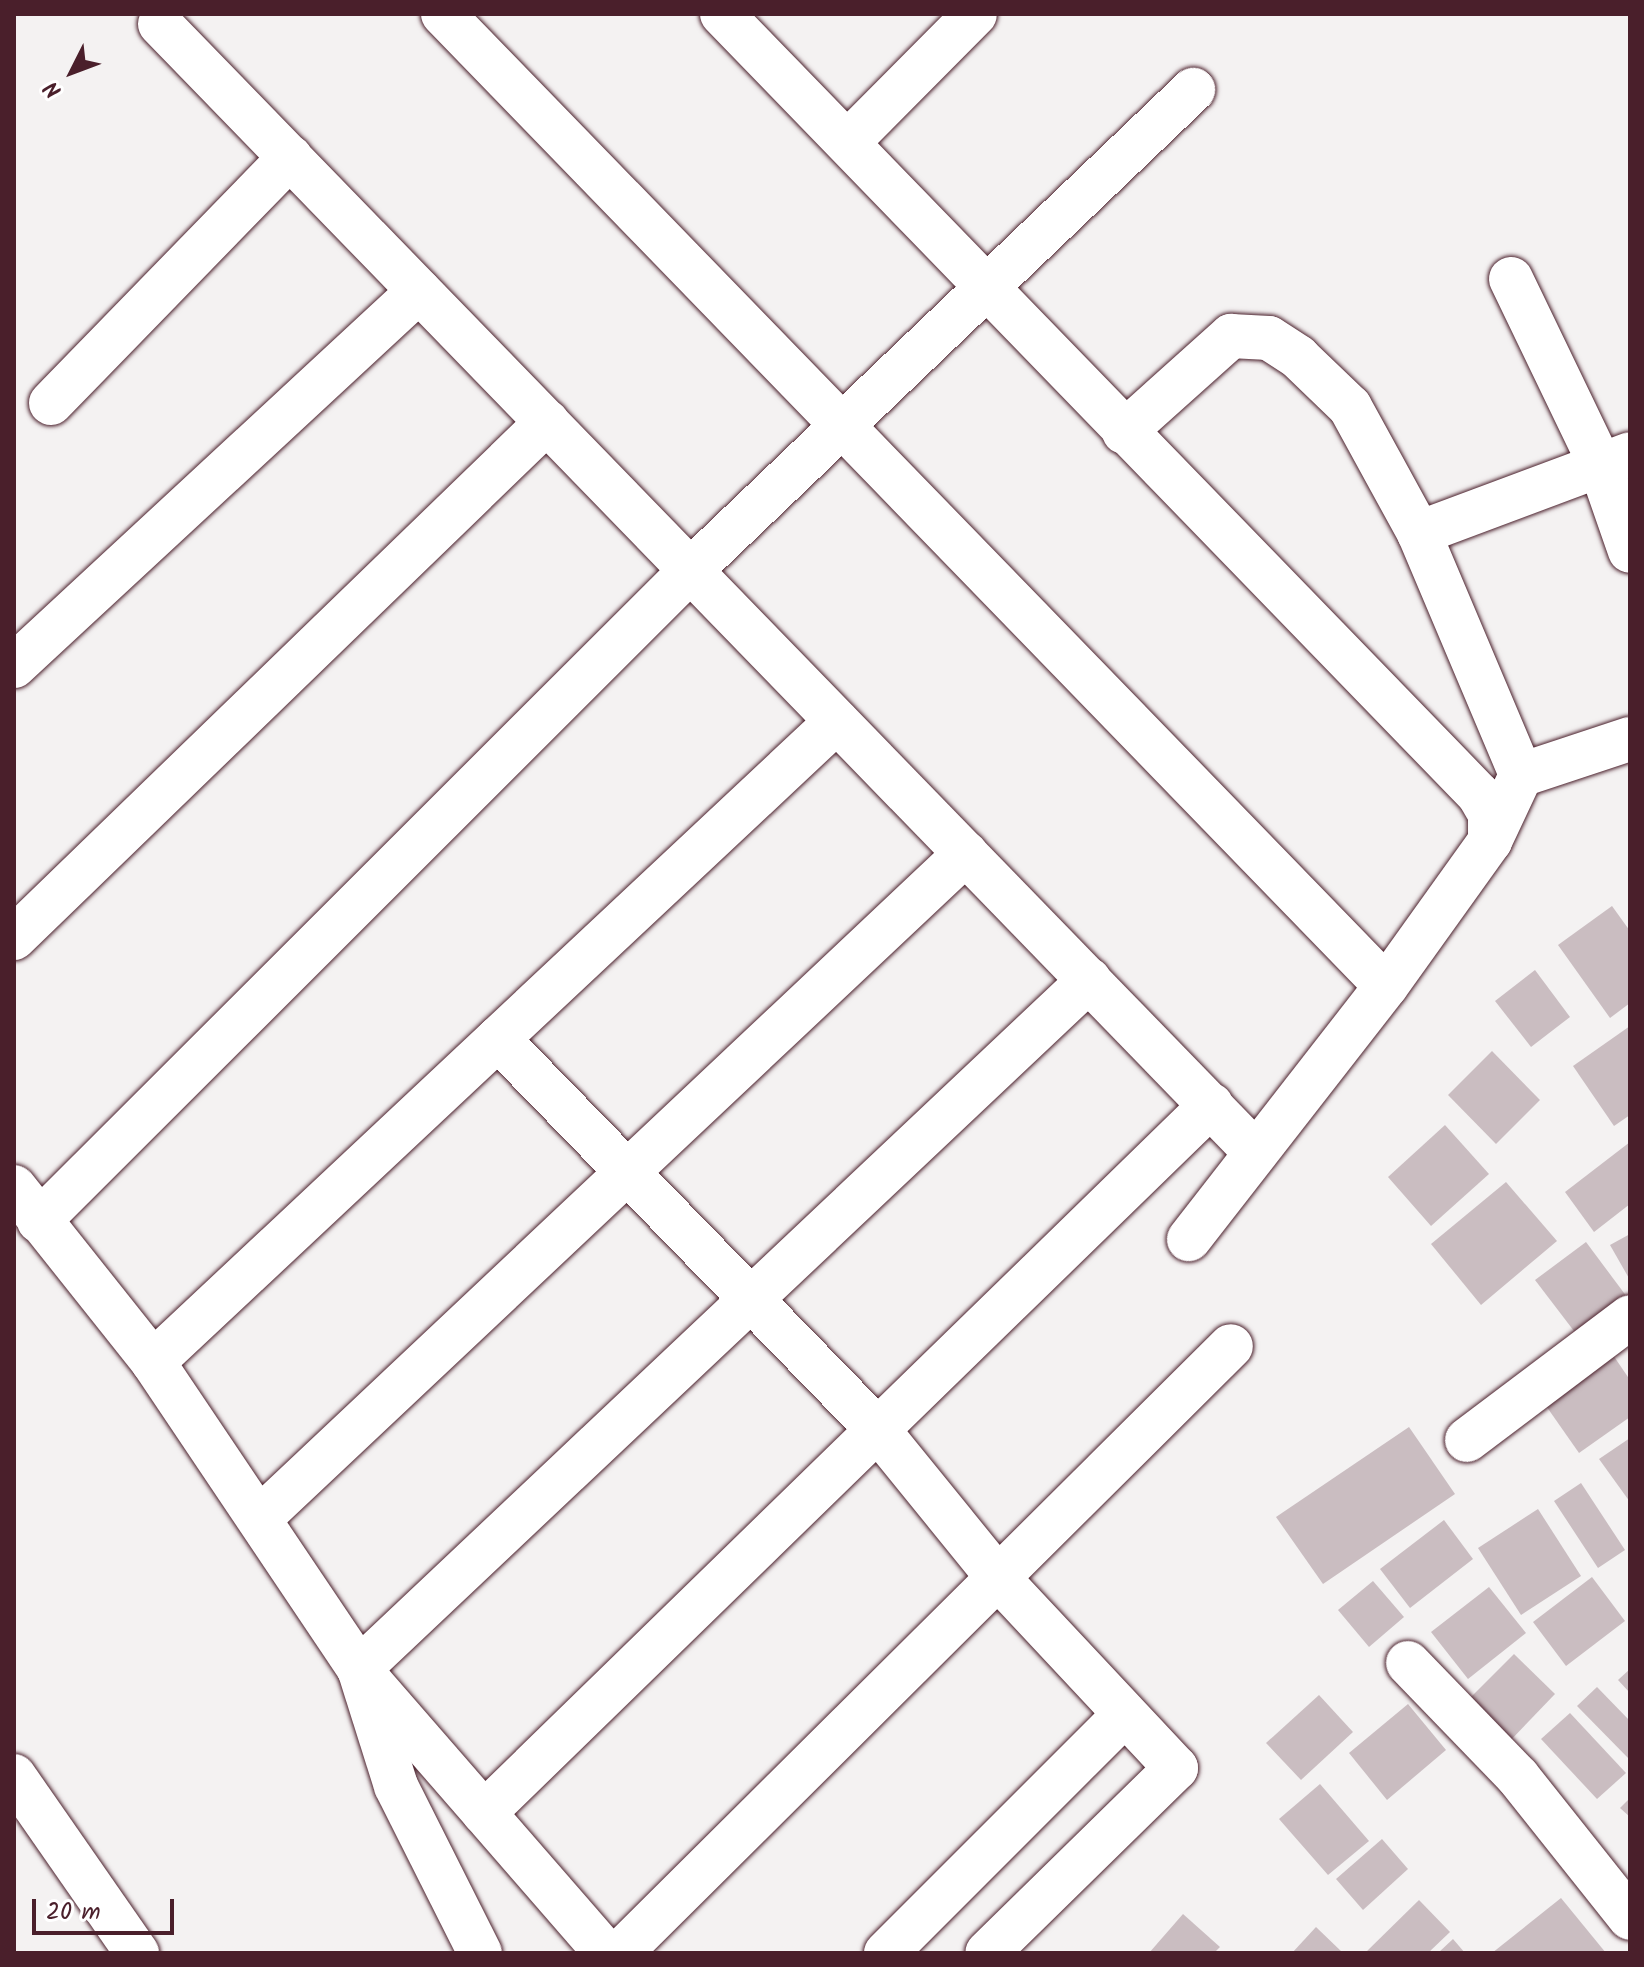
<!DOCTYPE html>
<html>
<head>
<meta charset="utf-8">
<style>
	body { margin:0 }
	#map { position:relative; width:1644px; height:1967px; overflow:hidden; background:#f4f2f2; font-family:Kalam,sans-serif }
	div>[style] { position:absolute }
	.building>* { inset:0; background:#cabdc1 }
	.roads { filter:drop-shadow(0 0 2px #4a1f2b) drop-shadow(0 0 2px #4a1f2b) }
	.minor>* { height:44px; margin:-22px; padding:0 22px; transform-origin:22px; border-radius:22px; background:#fff }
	span { translate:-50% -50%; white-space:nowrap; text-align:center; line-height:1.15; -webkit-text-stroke:7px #fff; paint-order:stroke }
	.frame { position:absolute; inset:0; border:16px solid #4a1f2b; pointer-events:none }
	.north { position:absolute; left:32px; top:32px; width:80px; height:80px; -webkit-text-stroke:6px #fff; paint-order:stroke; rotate:228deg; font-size:22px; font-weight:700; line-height:32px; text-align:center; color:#4a1f2b }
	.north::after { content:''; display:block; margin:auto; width:28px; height:36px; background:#4a1f2b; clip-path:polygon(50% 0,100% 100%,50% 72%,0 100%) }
	.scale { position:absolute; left:32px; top:1899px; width:142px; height:36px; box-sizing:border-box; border:4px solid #4a1f2b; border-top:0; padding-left:10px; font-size:24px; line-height:28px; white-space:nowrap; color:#4a1f2b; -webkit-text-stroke:6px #fff; paint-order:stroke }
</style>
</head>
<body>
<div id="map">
	<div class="building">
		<i style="clip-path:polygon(1612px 906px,1630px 931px,1630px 1003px,1610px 1018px,1558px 945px)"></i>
		<i style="clip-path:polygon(1535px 970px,1570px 1017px,1531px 1047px,1495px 1001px)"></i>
		<i style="clip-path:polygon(1630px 1026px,1630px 1115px,1614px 1126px,1573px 1066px)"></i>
		<i style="clip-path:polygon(1492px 1051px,1540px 1100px,1496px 1144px,1448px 1095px)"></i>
		<i style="clip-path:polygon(1445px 1125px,1489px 1174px,1431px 1226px,1388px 1177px)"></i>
		<i style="clip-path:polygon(1630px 1142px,1630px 1204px,1594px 1232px,1565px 1192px)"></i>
		<i style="clip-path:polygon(1506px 1182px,1557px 1241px,1481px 1305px,1431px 1244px)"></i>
		<i style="clip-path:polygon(1630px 1234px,1630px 1280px,1610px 1245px)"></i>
		<i style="clip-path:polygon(1586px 1242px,1627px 1297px,1577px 1335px,1535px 1280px)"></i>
		<i style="clip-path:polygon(1613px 1355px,1630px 1380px,1630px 1417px,1579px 1453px,1544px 1403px)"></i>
		<i style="clip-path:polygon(1409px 1427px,1455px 1494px,1323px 1584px,1276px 1517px)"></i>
		<i style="clip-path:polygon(1630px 1438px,1630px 1502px,1599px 1459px)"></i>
		<i style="clip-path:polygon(1581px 1483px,1625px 1550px,1598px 1568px,1554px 1501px)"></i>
		<i style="clip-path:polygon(1538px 1509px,1581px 1576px,1521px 1615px,1478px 1548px)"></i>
		<i style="clip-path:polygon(1444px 1520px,1473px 1559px,1410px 1608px,1380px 1569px)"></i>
		<i style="clip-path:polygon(1592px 1577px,1625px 1621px,1566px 1666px,1533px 1622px)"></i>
		<i style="clip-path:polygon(1373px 1581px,1404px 1617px,1369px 1647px,1338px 1610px)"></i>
		<i style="clip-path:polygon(1489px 1587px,1526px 1633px,1468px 1679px,1431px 1632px)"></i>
		<i style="clip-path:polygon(1514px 1654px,1555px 1694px,1508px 1743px,1466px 1702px)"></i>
		<i style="clip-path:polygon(1630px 1669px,1630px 1693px,1618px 1680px)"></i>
		<i style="clip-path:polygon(1597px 1687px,1630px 1721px,1630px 1760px,1577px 1706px)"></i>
		<i style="clip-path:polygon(1319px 1695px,1353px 1732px,1301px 1780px,1266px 1743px)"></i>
		<i style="clip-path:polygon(1408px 1704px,1446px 1750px,1387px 1800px,1349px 1753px)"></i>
		<i style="clip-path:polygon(1570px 1713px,1626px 1773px,1597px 1799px,1541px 1739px)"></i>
		<i style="clip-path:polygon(1320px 1784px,1369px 1841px,1328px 1875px,1279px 1819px)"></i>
		<i style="clip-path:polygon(1630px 1798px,1630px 1817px,1620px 1808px)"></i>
		<i style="clip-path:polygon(1382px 1839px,1408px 1869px,1363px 1910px,1336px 1879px)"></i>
		<i style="clip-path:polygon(1561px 1898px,1606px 1953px,1492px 1953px)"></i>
		<i style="clip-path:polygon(1419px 1900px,1450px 1932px,1428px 1953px,1365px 1953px)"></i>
		<i style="clip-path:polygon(1183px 1914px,1220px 1947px,1214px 1953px,1149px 1953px)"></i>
		<i style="clip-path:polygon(1316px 1927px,1343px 1953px,1292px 1953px)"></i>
		<i style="clip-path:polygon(1453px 1939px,1465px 1953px,1438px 1953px)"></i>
	</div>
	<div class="roads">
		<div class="minor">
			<i style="left:443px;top:14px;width:1354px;rotate:45.87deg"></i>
			<i style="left:722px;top:14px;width:1088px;rotate:45.89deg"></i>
			<i style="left:1479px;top:795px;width:22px;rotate:60deg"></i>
			<i style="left:1490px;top:814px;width:27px;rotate:90deg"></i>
			<i style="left:160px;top:24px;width:1573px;rotate:45.85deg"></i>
			<i style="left:848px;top:142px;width:180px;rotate:-45.2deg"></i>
			<i style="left:1511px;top:279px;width:203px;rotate:64.3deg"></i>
			<i style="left:1599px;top:462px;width:94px;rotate:70.8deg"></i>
			<i style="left:51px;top:403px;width:343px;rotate:-45.8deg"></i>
			<i style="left:1124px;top:432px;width:144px;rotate:-41.9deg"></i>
			<i style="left:1231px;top:336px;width:38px;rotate:3deg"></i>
			<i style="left:1269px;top:338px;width:35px;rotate:33deg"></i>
			<i style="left:1298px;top:357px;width:72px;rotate:43.9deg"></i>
			<i style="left:1350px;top:407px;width:144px;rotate:61.3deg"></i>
			<i style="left:1419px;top:533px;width:263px;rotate:67.1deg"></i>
			<i style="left:1521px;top:775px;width:73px;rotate:115.2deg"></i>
			<i style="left:1490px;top:841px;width:178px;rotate:125.6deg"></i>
			<i style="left:1386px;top:986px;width:321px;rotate:127.9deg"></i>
			<i style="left:1419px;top:533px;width:225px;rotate:-20.5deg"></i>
			<i style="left:14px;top:666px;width:552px;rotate:-42.8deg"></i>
			<i style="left:1521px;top:775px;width:115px;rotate:-18.3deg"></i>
			<i style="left:14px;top:938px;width:742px;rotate:-44.07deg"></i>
			<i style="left:498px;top:1039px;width:545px;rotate:45.82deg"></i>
			<i style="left:878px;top:1430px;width:192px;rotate:50.9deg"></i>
			<i style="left:999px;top:1579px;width:259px;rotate:46.9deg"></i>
			<i style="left:1176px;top:1768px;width:264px;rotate:135.6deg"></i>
			<i style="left:14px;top:1187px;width:223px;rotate:51.5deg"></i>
			<i style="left:153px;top:1362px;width:370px;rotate:56.1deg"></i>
			<i style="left:359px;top:1669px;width:376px;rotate:49deg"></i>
			<i style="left:39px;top:1221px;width:921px;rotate:-44.96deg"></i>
			<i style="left:691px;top:570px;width:695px;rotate:-43.72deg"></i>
			<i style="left:153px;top:1362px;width:937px;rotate:-43.14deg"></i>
			<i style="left:1467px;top:1440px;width:204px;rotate:-37deg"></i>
			<i style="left:261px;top:1517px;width:968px;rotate:-43.28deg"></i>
			<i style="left:1408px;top:1663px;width:158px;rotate:46deg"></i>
			<i style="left:1518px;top:1777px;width:180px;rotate:51.5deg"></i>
			<i style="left:14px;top:1776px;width:216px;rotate:55.2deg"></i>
			<i style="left:484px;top:1813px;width:1015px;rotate:-44.24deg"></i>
			<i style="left:480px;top:1953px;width:187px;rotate:-116.7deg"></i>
			<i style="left:396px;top:1786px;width:123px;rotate:-107.5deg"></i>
			<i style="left:359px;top:1669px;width:1004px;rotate:-43.34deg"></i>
			<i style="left:620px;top:1953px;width:861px;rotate:-44.81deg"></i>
			<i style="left:886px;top:1953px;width:337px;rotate:-45deg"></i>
		</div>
	</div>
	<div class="frame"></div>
	<div class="north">N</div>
	<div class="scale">20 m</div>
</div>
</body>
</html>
